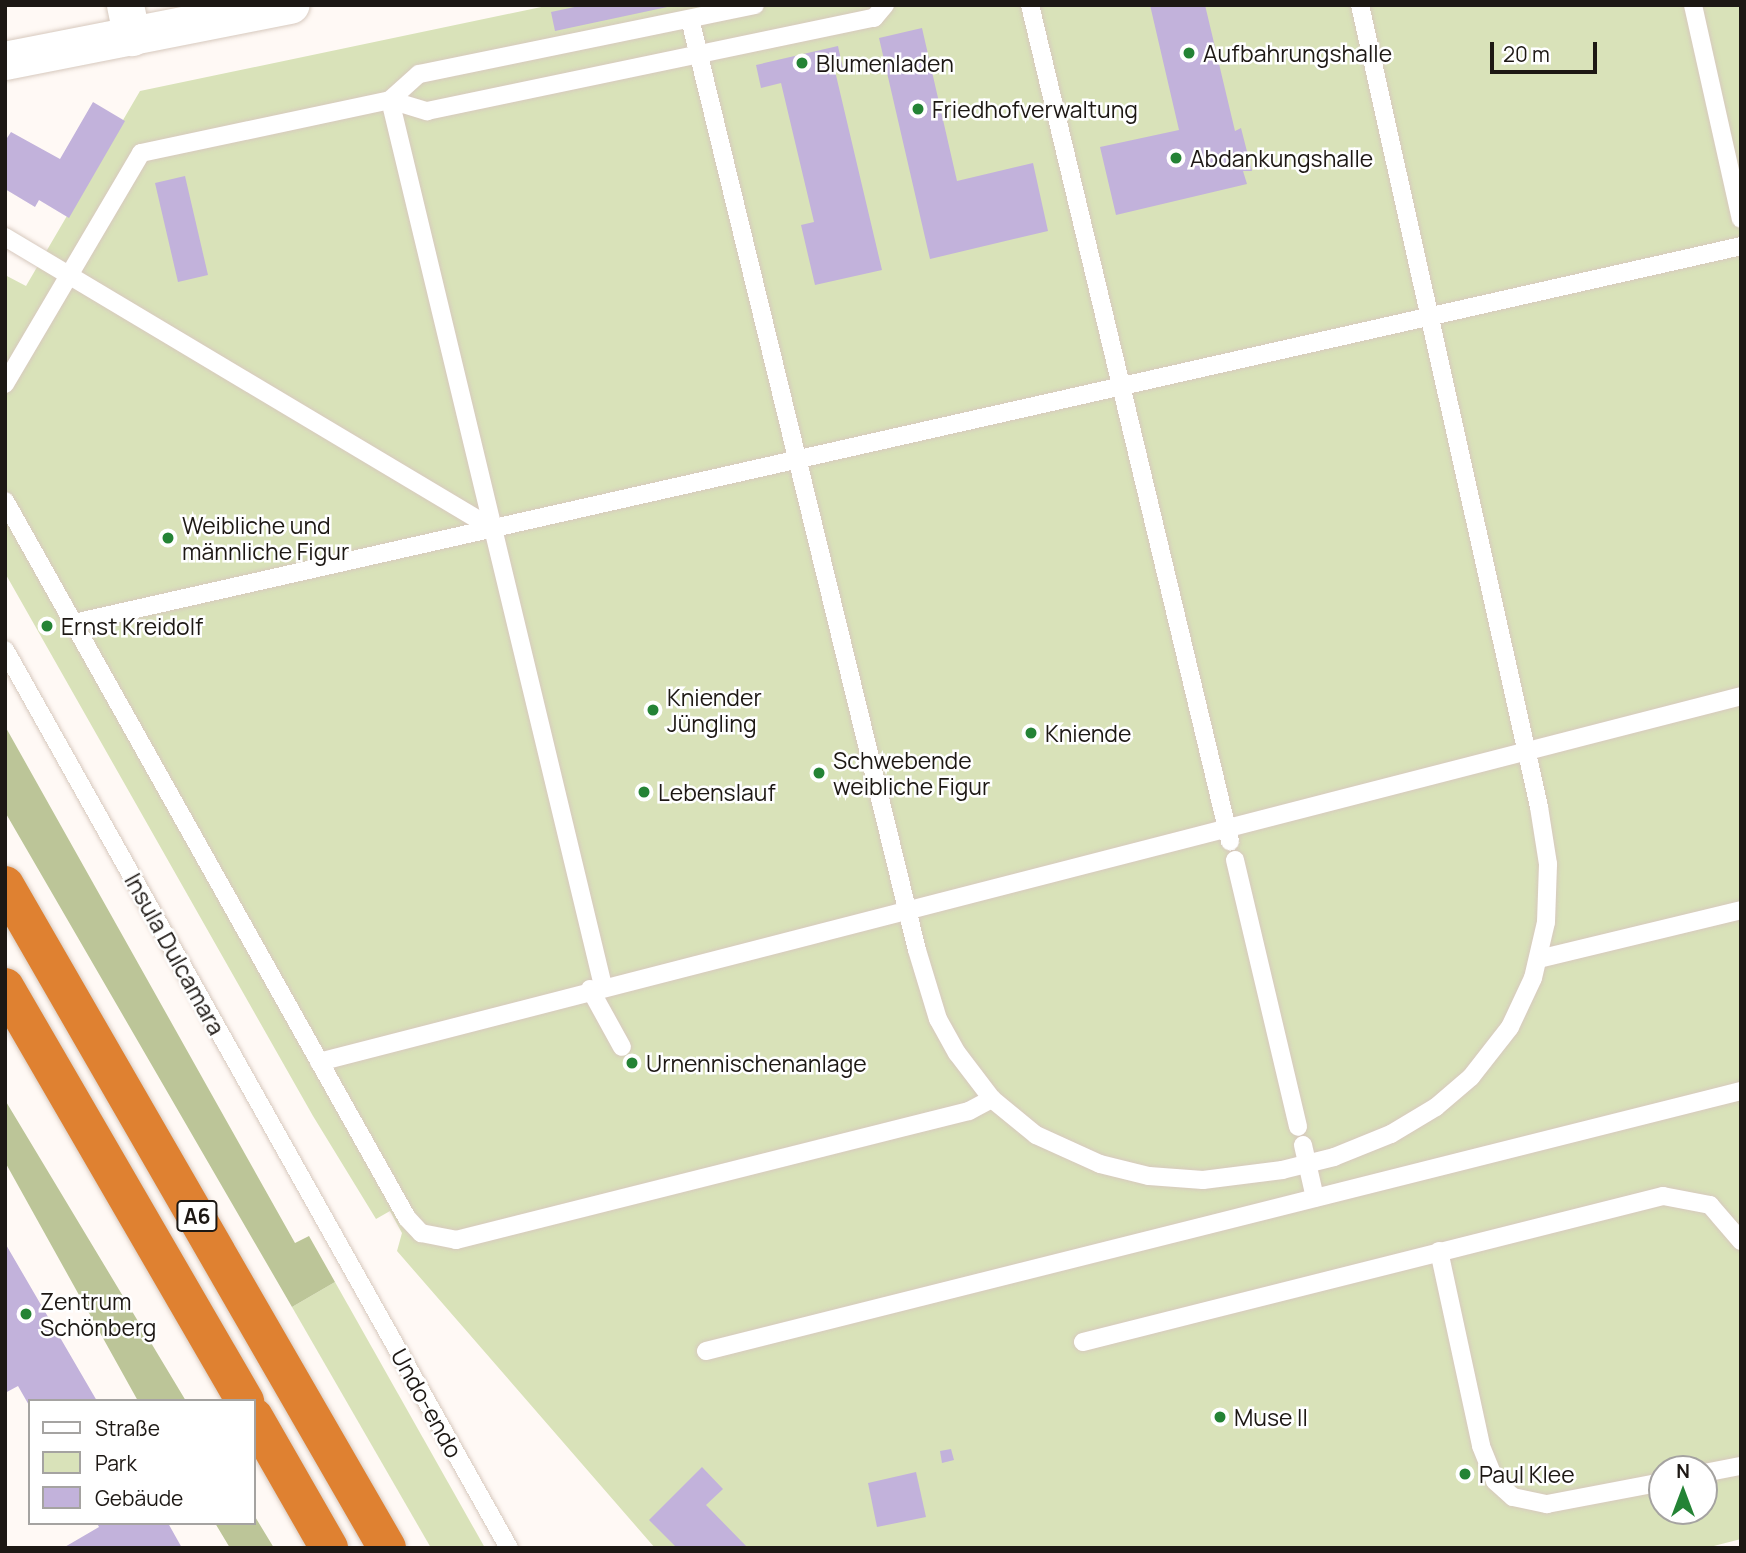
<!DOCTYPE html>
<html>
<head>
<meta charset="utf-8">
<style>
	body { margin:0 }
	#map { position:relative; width:1746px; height:1553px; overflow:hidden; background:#fff9f5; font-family:Manrope,sans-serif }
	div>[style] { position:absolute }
	.green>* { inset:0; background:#d9e2b9 }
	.forest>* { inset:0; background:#bcc598 }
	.building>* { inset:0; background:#c2b2db }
	.roads { filter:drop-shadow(0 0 2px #d7c9be) drop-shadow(0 0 2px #d7c9be) }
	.lane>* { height:18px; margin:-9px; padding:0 9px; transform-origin:9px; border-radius:9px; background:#fff }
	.street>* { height:37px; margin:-18.5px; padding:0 18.5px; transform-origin:18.5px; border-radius:18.5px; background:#fff }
	.secondary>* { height:38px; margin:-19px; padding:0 19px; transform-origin:19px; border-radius:19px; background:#fff }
	.highway>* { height:38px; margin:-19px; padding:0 19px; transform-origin:19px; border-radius:19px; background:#df8131 }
	.dots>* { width:19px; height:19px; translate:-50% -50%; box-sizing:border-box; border:4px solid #fff; border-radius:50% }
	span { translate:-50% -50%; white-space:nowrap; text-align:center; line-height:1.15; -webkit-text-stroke:5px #fff; paint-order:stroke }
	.shield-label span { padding:2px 5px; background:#fff; border:2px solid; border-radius:5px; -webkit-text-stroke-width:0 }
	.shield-label { font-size:21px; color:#1d1814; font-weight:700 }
	.poi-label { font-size:23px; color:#1d1814 }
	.left { translate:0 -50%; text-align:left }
	.street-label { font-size:23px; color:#1d1814 }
	.frame { position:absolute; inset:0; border:7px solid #1d1814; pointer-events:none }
	.legend { position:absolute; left:28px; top:1399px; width:228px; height:126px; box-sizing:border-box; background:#fff; border:2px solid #a5a3a1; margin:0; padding:9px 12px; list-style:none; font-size:21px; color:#1d1814 }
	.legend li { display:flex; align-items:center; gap:14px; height:35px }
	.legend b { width:35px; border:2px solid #a5a3a1 }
	.north { position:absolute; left:1648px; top:1455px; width:70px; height:70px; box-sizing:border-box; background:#fff; border:2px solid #a5a3a1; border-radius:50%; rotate:0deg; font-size:19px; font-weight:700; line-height:28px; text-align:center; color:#1d1814 }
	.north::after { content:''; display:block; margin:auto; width:24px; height:32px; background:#248335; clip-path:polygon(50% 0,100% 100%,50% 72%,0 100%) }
	.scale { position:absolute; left:1490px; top:42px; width:107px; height:32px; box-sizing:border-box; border:4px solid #1d1814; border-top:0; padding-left:9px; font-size:21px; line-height:24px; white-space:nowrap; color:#1d1814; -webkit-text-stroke:5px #fff; paint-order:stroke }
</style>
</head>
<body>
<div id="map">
	<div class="green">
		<i style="clip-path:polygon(evenodd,551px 5px,1741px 5px,1741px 1539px,1706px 1548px,655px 1548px,397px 1251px,402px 1233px,390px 1211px,376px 1219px,313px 1116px,5px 573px,5px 275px,26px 286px,140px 91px,551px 5px,1662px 1469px,1704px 1469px,1704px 1511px,1662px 1511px,1662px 1469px)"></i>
		<i style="clip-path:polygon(335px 1282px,485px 1548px,431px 1548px,292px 1307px)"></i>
	</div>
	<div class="forest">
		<i style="clip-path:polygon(5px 726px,295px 1243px,309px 1236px,335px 1282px,292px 1307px,5px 812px)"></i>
		<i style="clip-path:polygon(5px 1099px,5px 1100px,186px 1401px,138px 1401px,5px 1162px)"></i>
		<i style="clip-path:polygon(254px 1515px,274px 1548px,230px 1548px,215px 1523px,254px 1523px)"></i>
	</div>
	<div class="building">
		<i style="clip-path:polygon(584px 5px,672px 5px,672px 6px,555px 31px,551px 12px)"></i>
		<i style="clip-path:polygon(1150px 5px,1205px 5px,1235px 131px,1241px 128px,1252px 171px,1243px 171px,1247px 184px,1116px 215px,1100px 147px,1179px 130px)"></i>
		<i style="clip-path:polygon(922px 28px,957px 181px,1033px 163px,1048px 231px,930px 259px,879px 38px)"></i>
		<i style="clip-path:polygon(838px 46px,843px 69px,835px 71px,882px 270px,815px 285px,801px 225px,814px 222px,781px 83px,761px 88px,756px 65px)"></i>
		<i style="clip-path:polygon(93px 102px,125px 121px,69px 218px,39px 200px,35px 207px,5px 189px,5px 141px,11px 132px,60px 159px)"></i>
		<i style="clip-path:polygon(185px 176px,208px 275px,178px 282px,155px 183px)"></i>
		<i style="clip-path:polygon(5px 1243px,97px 1401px,30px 1401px,30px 1407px,18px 1386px,5px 1393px)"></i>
		<i style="clip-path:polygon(951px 1449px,954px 1460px,942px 1463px,940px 1451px)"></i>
		<i style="clip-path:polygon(702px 1467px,723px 1489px,706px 1505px,748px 1548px,677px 1548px,649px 1520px)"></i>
		<i style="clip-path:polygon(916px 1472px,926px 1517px,877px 1527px,868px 1483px)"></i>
		<i style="clip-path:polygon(97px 1523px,168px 1523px,182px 1548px,63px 1548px,99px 1527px)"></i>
	</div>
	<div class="roads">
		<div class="lane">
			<i style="left:1030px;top:5px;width:860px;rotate:76.55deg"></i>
			<i style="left:1693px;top:5px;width:219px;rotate:77.4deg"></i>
			<i style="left:690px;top:19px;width:958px;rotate:76.3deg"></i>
			<i style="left:917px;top:950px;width:72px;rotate:73.1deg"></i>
			<i style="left:938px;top:1019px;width:39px;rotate:61deg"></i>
			<i style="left:957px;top:1053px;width:58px;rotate:52.7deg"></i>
			<i style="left:992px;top:1099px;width:57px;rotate:39.3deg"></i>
			<i style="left:1036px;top:1135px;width:70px;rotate:24.4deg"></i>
			<i style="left:1100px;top:1164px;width:50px;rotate:13.8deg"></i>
			<i style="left:1149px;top:1176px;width:54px;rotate:4.2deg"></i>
			<i style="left:1203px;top:1180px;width:80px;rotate:-7.2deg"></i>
			<i style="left:1282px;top:1170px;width:54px;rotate:-14deg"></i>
			<i style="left:1334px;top:1157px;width:61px;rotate:-22deg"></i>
			<i style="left:1391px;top:1134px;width:52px;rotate:-31deg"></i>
			<i style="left:1436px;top:1107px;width:46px;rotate:-40.6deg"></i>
			<i style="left:1471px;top:1077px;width:63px;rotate:-52deg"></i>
			<i style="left:1510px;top:1027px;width:54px;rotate:-64.9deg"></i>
			<i style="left:1533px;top:978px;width:57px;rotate:-76.9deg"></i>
			<i style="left:1546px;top:922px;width:58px;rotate:-88deg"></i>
			<i style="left:1548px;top:864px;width:58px;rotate:-99deg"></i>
			<i style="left:1539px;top:807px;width:822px;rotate:-102.58deg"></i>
			<i style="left:390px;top:100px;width:911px;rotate:76.48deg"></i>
			<i style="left:390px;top:100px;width:39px;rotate:17deg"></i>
			<i style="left:427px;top:111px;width:457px;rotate:-11.8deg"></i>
			<i style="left:874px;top:18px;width:17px;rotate:-50deg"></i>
			<i style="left:5px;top:237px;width:567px;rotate:30.86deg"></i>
			<i style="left:5px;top:384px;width:268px;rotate:-59.5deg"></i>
			<i style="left:141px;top:153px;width:255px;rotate:-12deg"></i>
			<i style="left:390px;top:100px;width:39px;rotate:-42deg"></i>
			<i style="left:419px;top:74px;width:343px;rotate:-11.6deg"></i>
			<i style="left:5px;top:501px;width:822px;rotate:60.72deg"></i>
			<i style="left:407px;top:1218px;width:21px;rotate:47deg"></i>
			<i style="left:421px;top:1233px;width:36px;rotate:11deg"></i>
			<i style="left:456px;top:1240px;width:529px;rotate:-14.12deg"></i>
			<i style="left:969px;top:1111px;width:26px;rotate:-28deg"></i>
			<i style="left:74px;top:623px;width:1709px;rotate:-12.74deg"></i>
			<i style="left:5px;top:650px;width:1030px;rotate:60.7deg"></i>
			<i style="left:1235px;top:860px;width:274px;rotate:76.7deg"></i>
			<i style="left:1539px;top:959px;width:208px;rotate:-13.6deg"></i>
			<i style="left:590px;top:989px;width:66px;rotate:61.1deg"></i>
			<i style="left:319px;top:1062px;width:1468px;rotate:-14.43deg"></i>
			<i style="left:1303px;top:1145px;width:54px;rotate:77.2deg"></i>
			<i style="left:1439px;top:1251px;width:199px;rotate:77.8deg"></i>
			<i style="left:1481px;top:1446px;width:38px;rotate:68deg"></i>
			<i style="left:1495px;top:1481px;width:24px;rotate:42deg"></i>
			<i style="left:1513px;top:1497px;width:35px;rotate:12deg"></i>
			<i style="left:1547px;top:1504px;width:117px;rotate:-10.8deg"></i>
			<i style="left:1083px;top:1342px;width:598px;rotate:-14.13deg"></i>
			<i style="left:1663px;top:1196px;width:48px;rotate:10.8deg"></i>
			<i style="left:1710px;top:1205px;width:48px;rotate:49.3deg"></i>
			<i style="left:706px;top:1351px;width:1067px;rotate:-14.1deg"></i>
			<i style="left:1704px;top:1473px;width:38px;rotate:-11deg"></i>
		</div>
		<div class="street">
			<i style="left:125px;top:5px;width:33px;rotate:78deg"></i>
		</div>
		<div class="secondary">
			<i style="left:5px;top:61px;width:291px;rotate:-11.1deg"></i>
		</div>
		<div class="highway">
			<i style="left:5px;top:885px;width:765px;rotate:60.05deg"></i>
			<i style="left:5px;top:987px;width:479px;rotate:59.9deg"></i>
			<i style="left:254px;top:1417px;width:151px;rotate:60.2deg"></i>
		</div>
	</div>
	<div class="dots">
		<i style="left:1189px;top:53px;background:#248335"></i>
		<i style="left:802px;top:63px;background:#248335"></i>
		<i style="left:918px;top:109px;background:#248335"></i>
		<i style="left:1176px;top:158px;background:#248335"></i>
		<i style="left:168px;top:538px;background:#248335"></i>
		<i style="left:47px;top:626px;background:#248335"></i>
		<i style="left:653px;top:710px;background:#248335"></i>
		<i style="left:1031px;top:733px;background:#248335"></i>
		<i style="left:819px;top:773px;background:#248335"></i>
		<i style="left:644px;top:792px;background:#248335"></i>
		<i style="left:632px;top:1063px;background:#248335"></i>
		<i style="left:26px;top:1314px;background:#248335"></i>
		<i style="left:1220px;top:1417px;background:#248335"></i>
		<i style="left:1465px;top:1474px;background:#248335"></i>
	</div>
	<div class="shield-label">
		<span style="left:197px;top:1216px">A6</span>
	</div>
	<div class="poi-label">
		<span class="left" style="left:1203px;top:53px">Aufbahrungshalle</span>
		<span class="left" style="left:816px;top:63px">Blumenladen</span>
		<span class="left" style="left:932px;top:109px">Friedhofverwaltung</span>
		<span class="left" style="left:1190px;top:158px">Abdankungshalle</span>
		<span class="left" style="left:182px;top:538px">Weibliche und<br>männliche Figur</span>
		<span class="left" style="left:61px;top:626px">Ernst Kreidolf</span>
		<span class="left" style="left:667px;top:710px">Kniender<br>Jüngling</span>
		<span class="left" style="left:1045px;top:733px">Kniende</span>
		<span class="left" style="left:833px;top:773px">Schwebende<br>weibliche Figur</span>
		<span class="left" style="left:658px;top:792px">Lebenslauf</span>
		<span class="left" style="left:646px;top:1063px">Urnennischenanlage</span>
		<span class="left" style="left:40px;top:1314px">Zentrum<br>Schönberg</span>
		<span class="left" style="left:1234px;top:1417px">Muse II</span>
		<span class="left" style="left:1479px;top:1474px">Paul Klee</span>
	</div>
	<div class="street-label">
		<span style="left:175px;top:954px;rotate:61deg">Insula Dulcamara</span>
		<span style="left:427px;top:1403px;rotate:61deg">Undo-endo</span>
	</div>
	<div class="frame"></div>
	<ul class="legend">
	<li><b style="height:9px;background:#fff"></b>Straße</li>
	<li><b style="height:19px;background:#d9e2b9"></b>Park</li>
	<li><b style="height:19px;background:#c2b2db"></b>Gebäude</li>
	</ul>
	<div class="north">N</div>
	<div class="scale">20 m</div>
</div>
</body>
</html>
